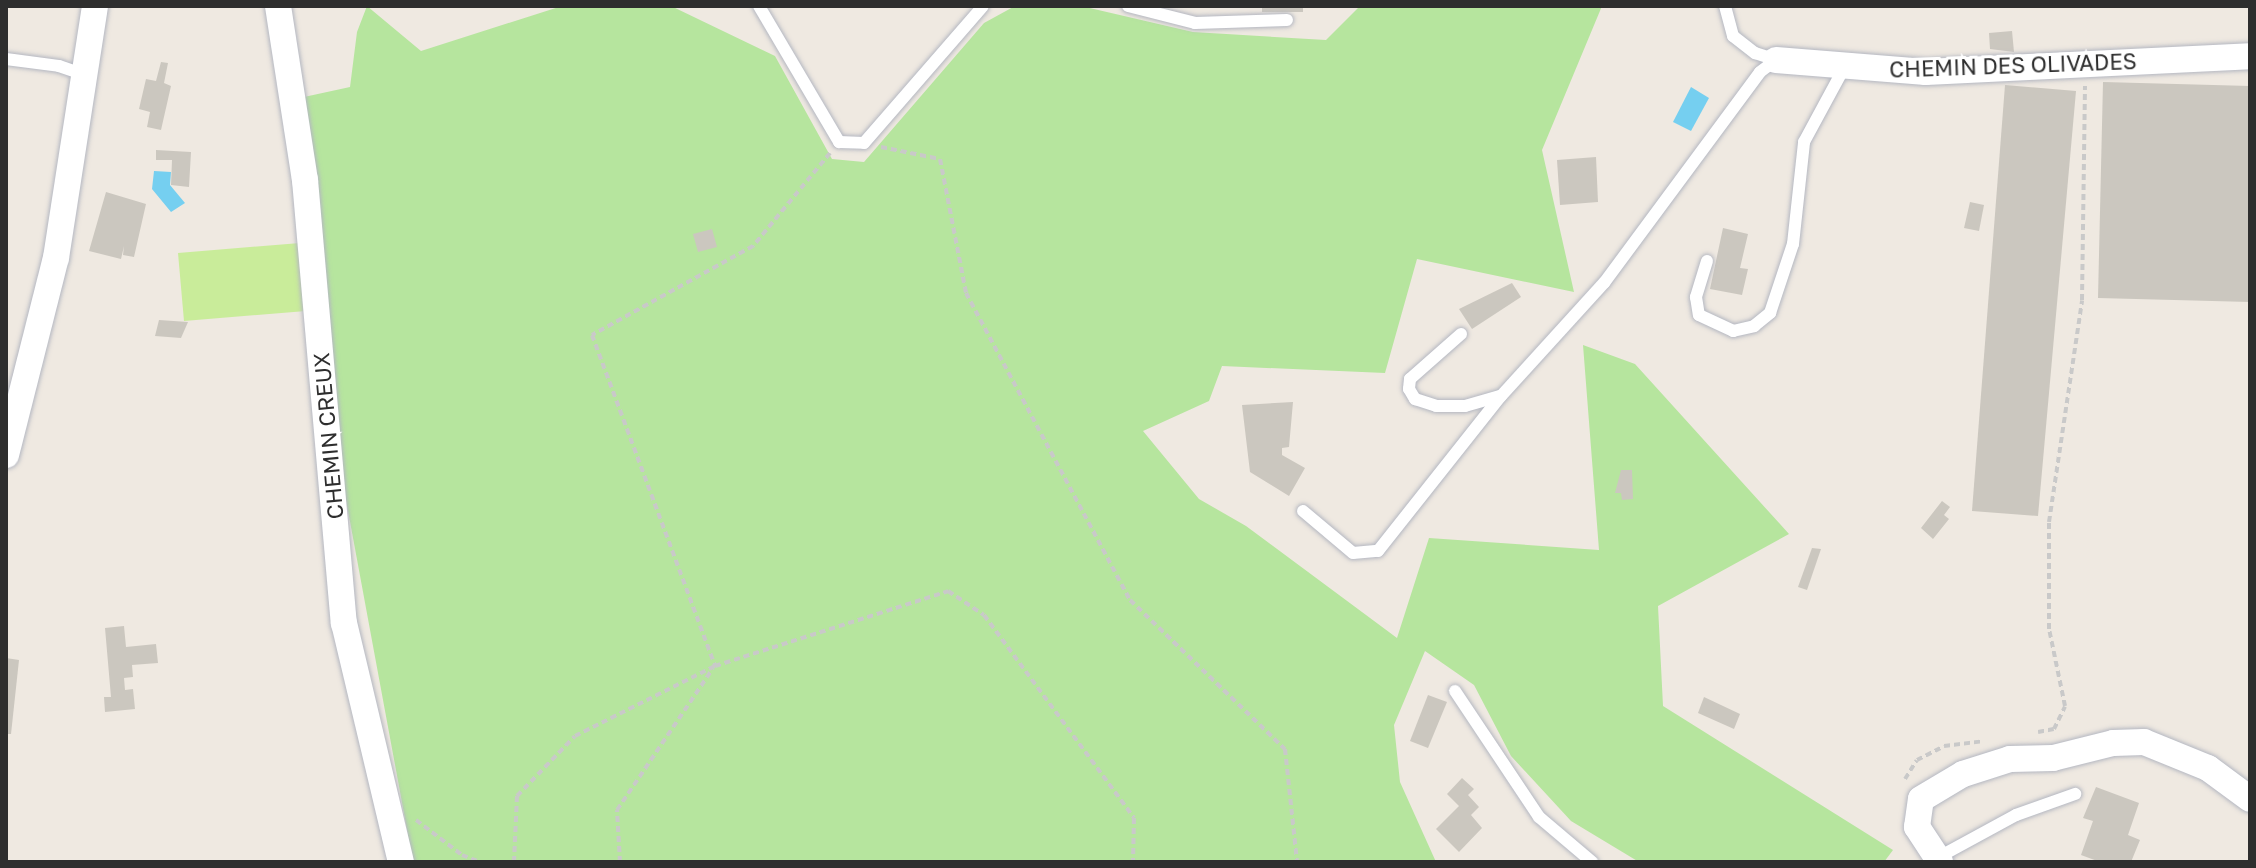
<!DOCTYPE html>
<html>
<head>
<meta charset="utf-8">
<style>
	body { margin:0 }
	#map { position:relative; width:2256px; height:868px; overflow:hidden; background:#efe9e1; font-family:"Golos Text",sans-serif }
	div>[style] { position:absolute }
	.green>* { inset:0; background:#b6e59e }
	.pitch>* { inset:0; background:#c9ec9a }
	.water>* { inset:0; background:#75cff0 }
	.building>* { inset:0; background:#cbc7bf }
	.path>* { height:4px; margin-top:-2px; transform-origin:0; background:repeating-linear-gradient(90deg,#c9c9c9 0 6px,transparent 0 10px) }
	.roads { filter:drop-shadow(0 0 2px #b4b7c1) drop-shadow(0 0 2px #b4b7c1) }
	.lane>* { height:12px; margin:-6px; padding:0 6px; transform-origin:6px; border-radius:6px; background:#fff }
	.street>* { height:26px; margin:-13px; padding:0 13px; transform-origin:13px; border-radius:13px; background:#fff }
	span { translate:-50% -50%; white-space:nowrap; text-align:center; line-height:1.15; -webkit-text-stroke:6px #fff; paint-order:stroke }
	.street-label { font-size:22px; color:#2e2e2e }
	.frame { position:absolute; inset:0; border:8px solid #2e2e2e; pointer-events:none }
</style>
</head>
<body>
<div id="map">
	<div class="green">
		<i style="clip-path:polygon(367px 6px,421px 51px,562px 6px,671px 6px,775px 56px,832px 159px,864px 162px,984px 23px,1015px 6px,1081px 6px,1193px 32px,1326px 40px,1360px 6px,1602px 6px,1542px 150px,1574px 292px,1417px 259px,1385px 373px,1222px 366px,1209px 401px,1143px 431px,1199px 499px,1246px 526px,1397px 638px,1429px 538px,1599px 550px,1583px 345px,1635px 364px,1789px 534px,1658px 606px,1663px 706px,1893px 850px,1884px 862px,1639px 862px,1571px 821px,1511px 756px,1474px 685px,1425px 651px,1394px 725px,1400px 782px,1436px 862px,413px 862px,336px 446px,304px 97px,350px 87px,357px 32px)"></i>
	</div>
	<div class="pitch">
		<i style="clip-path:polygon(300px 243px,306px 311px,184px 321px,178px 253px)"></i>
	</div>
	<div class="water">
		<i style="clip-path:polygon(1691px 87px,1709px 98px,1691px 131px,1673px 122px)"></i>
		<i style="clip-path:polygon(154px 171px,171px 172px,170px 185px,185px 203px,171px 212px,152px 189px)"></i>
	</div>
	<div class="building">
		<i style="clip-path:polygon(1262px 6px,1303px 6px,1303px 12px,1262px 12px)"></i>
		<i style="clip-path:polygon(2012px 31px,2014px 52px,1990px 49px,1989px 33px)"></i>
		<i style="clip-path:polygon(161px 62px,168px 63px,164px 83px,171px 86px,161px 130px,147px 127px,150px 112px,139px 109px,146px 79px,156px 81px)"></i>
		<i style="clip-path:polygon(2103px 82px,2250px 86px,2250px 302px,2098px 298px)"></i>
		<i style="clip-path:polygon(2005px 85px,2076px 91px,2038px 516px,1972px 511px)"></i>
		<i style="clip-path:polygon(156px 150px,191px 152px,189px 187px,171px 185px,172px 160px,156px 160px)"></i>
		<i style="clip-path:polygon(1596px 157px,1598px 202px,1560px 205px,1557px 160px)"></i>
		<i style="clip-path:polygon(106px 192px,146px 204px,134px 257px,123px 255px,124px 246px,121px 259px,89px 251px)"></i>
		<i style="clip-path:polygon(1970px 202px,1984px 205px,1979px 231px,1964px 228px)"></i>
		<i style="clip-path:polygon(1723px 228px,1748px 234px,1740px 268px,1748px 269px,1742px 295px,1710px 289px)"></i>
		<i style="clip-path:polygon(712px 229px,717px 247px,698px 252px,693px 234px)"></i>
		<i style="clip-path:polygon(1512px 283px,1521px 297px,1472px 329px,1459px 309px)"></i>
		<i style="clip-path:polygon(159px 320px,188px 322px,181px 338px,155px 336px)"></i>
		<i style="clip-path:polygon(1293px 402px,1289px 447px,1282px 448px,1282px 455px,1305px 468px,1289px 496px,1250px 472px,1242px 405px)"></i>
		<i style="clip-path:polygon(1621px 470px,1632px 470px,1633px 499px,1622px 500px,1621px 493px,1615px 493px)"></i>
		<i style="clip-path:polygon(1942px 501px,1950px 507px,1944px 515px,1949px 519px,1933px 539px,1921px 528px)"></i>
		<i style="clip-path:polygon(1812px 548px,1821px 549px,1807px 590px,1798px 587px)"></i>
		<i style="clip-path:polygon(124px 626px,126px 647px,156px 644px,158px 663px,132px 665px,133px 677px,124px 678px,125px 690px,133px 689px,135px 709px,105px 712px,104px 697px,111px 697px,105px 628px)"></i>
		<i style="clip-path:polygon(6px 658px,19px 660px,11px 734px,6px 734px)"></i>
		<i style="clip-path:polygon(1428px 695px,1447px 702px,1428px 748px,1410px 741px)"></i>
		<i style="clip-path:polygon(1704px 697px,1740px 714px,1734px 729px,1698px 713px)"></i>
		<i style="clip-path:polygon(1462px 778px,1474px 789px,1468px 795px,1479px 807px,1471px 815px,1482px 828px,1459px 852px,1436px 829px,1459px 806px,1447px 794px)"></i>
		<i style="clip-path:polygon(2096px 787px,2139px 803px,2128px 835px,2140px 840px,2131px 862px,2100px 862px,2081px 855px,2093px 821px,2083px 818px)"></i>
	</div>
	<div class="path">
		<i style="left:881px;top:147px;width:60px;rotate:11.5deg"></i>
		<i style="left:940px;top:159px;width:136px;rotate:79deg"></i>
		<i style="left:966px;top:293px;width:348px;rotate:61.9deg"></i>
		<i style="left:1130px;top:600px;width:215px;rotate:43.9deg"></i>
		<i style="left:1285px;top:749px;width:114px;rotate:83.9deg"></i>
		<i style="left:830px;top:153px;width:121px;rotate:129.6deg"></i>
		<i style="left:753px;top:246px;width:184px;rotate:151.1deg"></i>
		<i style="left:592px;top:335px;width:353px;rotate:69.6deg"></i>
		<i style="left:715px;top:666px;width:245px;rotate:-17.8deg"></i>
		<i style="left:948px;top:591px;width:43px;rotate:33.7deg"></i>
		<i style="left:984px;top:615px;width:252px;rotate:53.5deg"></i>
		<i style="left:1134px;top:818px;width:44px;rotate:91.3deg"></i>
		<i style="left:2038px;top:732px;width:16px;rotate:-11deg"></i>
		<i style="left:2054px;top:729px;width:25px;rotate:-64deg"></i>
		<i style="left:2065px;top:706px;width:79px;rotate:-101.7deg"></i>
		<i style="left:2049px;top:629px;width:107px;rotate:-90deg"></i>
		<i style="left:2049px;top:522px;width:224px;rotate:-81.5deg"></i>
		<i style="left:2082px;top:300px;width:214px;rotate:-89.2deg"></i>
		<i style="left:1905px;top:779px;width:22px;rotate:-58deg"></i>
		<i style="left:1917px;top:760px;width:30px;rotate:-27deg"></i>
		<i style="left:1944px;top:746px;width:38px;rotate:-7deg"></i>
		<i style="left:416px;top:820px;width:58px;rotate:37.3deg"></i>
		<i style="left:462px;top:855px;width:19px;rotate:21deg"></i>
		<i style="left:514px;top:862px;width:66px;rotate:-87.4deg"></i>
		<i style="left:517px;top:796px;width:83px;rotate:-46deg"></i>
		<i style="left:575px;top:736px;width:157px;rotate:-26.6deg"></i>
		<i style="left:620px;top:862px;width:52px;rotate:-93.3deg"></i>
		<i style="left:617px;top:810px;width:171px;rotate:-55.9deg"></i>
	</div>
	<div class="roads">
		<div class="lane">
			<i style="left:759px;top:6px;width:158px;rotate:59.5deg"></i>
			<i style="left:839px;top:142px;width:25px;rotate:2deg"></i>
			<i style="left:864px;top:143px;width:181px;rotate:-49deg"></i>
			<i style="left:1128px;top:6px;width:69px;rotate:14.2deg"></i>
			<i style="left:1195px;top:23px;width:92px;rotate:-1.9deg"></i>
			<i style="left:1725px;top:6px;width:31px;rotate:75deg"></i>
			<i style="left:1733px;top:36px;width:28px;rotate:38deg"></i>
			<i style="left:1755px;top:53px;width:22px;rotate:18deg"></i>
			<i style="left:6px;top:59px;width:53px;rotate:7.5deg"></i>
			<i style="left:59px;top:66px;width:28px;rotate:19deg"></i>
			<i style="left:1707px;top:261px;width:38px;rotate:107deg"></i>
			<i style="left:1696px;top:297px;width:18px;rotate:81deg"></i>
			<i style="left:1699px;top:315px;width:38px;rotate:25deg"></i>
			<i style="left:1733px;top:331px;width:22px;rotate:-13deg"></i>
			<i style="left:1754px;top:326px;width:21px;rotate:-39deg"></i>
			<i style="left:1770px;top:313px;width:73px;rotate:-71.6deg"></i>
			<i style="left:1793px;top:244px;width:103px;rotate:-83.8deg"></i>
			<i style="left:1804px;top:142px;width:84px;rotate:-61.6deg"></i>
			<i style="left:1461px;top:334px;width:68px;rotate:138.6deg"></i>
			<i style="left:1410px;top:379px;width:10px;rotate:96deg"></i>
			<i style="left:1409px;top:389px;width:12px;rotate:59deg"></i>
			<i style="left:1415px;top:399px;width:22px;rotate:18deg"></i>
			<i style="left:1436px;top:406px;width:29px"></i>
			<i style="left:1465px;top:406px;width:37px;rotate:-16deg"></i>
			<i style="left:1303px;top:511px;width:65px;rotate:40deg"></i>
			<i style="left:1353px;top:553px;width:25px;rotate:-5deg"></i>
			<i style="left:1378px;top:551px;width:198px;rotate:-51.6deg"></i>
			<i style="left:1501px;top:396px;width:153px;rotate:-47.7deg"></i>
			<i style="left:1604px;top:283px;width:262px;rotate:-53.5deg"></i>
			<i style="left:1760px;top:72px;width:20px;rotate:-37deg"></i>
			<i style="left:1455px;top:691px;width:151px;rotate:56.3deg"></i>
			<i style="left:1539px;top:817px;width:70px;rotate:40.3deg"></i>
			<i style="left:1937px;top:858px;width:90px;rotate:-28.6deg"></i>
			<i style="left:2016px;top:815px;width:63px;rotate:-19.6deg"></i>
		</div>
		<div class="street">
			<i style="left:278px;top:6px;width:176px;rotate:81.2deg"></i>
			<i style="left:305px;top:180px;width:445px;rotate:85deg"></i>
			<i style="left:344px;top:623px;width:246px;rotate:76.6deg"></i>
			<i style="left:1776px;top:60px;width:150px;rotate:4.6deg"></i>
			<i style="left:1926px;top:72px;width:324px;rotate:-2.8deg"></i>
			<i style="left:6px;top:455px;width:203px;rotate:-75.8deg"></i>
			<i style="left:56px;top:258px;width:255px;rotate:-81.2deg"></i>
			<i style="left:1940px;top:862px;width:42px;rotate:-123.3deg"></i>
			<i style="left:1917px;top:827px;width:28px;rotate:-82deg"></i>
			<i style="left:1921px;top:799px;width:49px;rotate:-30.8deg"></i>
			<i style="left:1963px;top:774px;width:49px;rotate:-17.7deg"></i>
			<i style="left:2010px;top:759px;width:43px;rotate:-1.3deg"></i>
			<i style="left:2053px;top:758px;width:62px;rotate:-14deg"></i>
			<i style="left:2113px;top:743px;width:31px;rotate:-2deg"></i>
			<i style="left:2144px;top:742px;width:69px;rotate:22.1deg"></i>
			<i style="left:2208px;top:768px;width:52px;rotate:36.4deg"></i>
		</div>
	</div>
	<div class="street-label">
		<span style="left:2013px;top:65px;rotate:-2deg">CHEMIN DES OLIVADES</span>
		<span style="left:328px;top:436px;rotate:-95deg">CHEMIN CREUX</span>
	</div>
	<div class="frame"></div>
</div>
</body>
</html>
